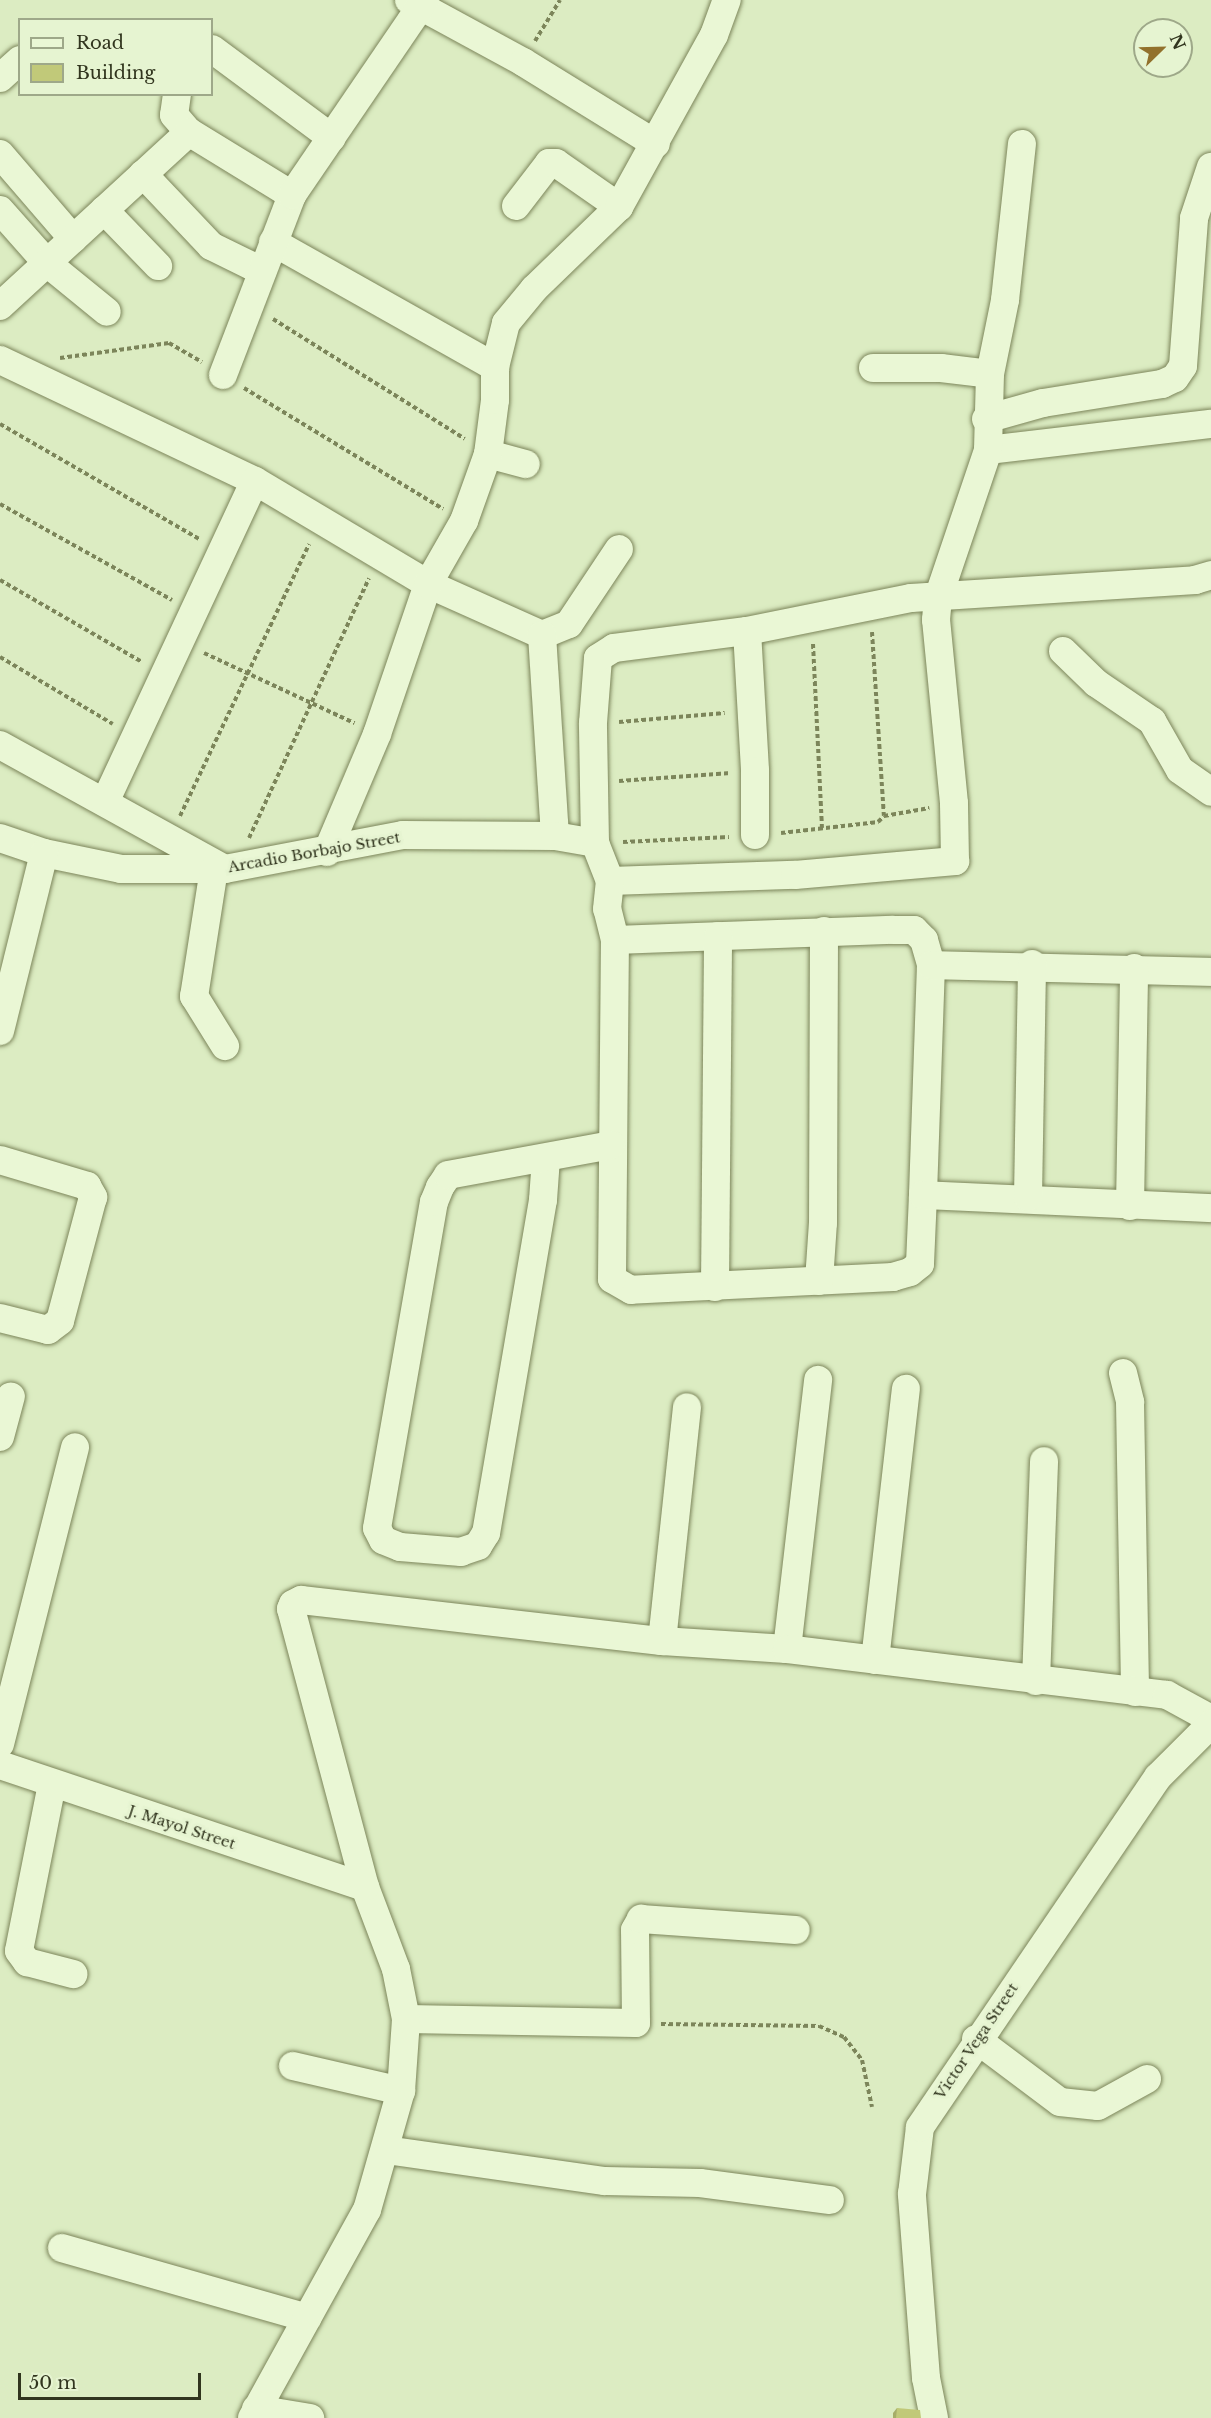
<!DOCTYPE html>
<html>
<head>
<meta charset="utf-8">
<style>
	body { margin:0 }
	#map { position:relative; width:1211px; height:2418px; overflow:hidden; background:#dcecc2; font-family:"Libre Baskerville",serif }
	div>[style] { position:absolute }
	.path>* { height:4px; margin-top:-2px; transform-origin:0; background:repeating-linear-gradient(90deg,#7c855a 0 4.5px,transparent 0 7.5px) }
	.roads { filter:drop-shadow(0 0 2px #7c855a) drop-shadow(0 0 2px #7c855a) }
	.minor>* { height:28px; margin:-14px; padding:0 14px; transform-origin:14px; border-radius:14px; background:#eaf7d5 }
	.wall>* { inset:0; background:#a6ad68 }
	.building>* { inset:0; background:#c1c979 }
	span { translate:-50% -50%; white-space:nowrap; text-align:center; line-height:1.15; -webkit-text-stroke:6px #e6f4d1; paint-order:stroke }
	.street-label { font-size:15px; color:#31351e }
	.legend { position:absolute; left:18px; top:18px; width:195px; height:78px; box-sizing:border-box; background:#e6f4d1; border:2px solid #9ea889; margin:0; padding:8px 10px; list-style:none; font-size:18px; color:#31351e }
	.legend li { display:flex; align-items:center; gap:12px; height:30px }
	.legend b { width:30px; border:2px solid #9ea889 }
	.north { position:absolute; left:1133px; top:18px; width:60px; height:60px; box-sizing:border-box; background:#e6f4d1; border:2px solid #9ea889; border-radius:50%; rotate:67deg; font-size:16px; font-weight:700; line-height:24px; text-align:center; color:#31351e }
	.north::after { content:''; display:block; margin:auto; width:21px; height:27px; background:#92712c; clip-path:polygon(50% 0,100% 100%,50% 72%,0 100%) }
	.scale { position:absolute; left:18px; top:2373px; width:183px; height:27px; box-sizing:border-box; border:3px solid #31351e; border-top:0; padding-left:8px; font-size:18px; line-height:21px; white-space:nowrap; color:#31351e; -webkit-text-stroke:4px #e6f4d1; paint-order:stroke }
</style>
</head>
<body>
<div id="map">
	<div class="path">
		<i style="left:535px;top:41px;width:48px;rotate:-58.6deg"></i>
		<i style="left:273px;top:319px;width:226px;rotate:32deg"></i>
		<i style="left:60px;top:358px;width:110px;rotate:-7.8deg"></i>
		<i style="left:169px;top:343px;width:38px;rotate:30deg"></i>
		<i style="left:244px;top:388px;width:233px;rotate:31.3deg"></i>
		<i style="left:0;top:424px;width:230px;rotate:30deg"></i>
		<i style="left:0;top:504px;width:197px;rotate:29.2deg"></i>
		<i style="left:0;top:580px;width:164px;rotate:30deg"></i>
		<i style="left:872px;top:632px;width:184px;rotate:86.3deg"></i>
		<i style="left:813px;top:644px;width:184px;rotate:87.2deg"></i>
		<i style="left:204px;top:653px;width:166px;rotate:25deg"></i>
		<i style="left:0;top:657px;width:131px;rotate:30.7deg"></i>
		<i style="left:619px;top:722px;width:106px;rotate:-4.9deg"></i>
		<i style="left:619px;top:781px;width:112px;rotate:-4.1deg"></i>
		<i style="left:180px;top:816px;width:301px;rotate:-64.6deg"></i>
		<i style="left:781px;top:833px;width:98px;rotate:-6.5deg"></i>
		<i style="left:878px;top:822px;width:8px;rotate:-45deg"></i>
		<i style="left:884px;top:816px;width:46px;rotate:-10.1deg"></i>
		<i style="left:249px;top:838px;width:286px;rotate:-65.2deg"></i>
		<i style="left:623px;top:842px;width:106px;rotate:-2.7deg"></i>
		<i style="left:661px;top:2024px;width:158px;rotate:0.7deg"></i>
		<i style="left:819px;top:2026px;width:27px;rotate:24deg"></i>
		<i style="left:844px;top:2037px;width:29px;rotate:52deg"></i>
		<i style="left:862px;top:2060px;width:48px;rotate:78deg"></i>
	</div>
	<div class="roads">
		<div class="minor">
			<i style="left:409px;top:0;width:130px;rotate:28.5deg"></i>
			<i style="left:523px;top:62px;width:156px;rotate:31.7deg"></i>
			<i style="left:212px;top:49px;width:149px;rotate:36.6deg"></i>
			<i style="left:0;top:78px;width:27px;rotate:-42deg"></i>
			<i style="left:177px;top:94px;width:21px;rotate:98deg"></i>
			<i style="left:174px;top:115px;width:23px;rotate:49deg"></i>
			<i style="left:0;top:154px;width:112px;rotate:49.3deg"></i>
			<i style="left:143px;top:174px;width:99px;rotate:46.6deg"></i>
			<i style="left:211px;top:246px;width:57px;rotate:26.1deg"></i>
			<i style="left:516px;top:206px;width:54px;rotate:-52.5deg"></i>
			<i style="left:549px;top:163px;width:7px"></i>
			<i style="left:556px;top:163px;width:77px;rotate:34.9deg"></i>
			<i style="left:0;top:210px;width:71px;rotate:48.4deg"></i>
			<i style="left:47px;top:263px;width:77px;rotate:39.2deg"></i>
			<i style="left:104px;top:210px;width:78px;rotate:46deg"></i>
			<i style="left:273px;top:242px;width:255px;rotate:29.4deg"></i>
			<i style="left:0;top:306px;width:257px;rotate:-42.6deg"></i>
			<i style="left:189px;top:132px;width:121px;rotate:31.5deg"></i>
			<i style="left:0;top:360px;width:282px;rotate:25.4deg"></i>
			<i style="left:255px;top:481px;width:201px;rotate:30.8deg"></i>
			<i style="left:428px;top:584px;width:125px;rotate:24.1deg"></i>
			<i style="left:542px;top:635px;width:29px;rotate:-22deg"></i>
			<i style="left:569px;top:624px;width:90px;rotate:-56.3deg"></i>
			<i style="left:873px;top:368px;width:68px"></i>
			<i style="left:941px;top:368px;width:49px;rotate:7deg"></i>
			<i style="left:223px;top:375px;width:193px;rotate:-69deg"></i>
			<i style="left:292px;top:195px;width:236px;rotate:-55.7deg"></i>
			<i style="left:986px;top:419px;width:59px;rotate:-15.7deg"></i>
			<i style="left:1043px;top:403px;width:121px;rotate:-9.1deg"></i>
			<i style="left:1162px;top:384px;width:14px;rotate:-25deg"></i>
			<i style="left:1175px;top:378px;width:14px;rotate:-56deg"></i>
			<i style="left:1183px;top:366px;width:148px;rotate:-85.7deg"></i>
			<i style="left:1194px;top:218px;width:54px;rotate:-71.6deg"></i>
			<i style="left:988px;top:450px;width:225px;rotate:-6.7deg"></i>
			<i style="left:488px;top:454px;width:39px;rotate:15deg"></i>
			<i style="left:747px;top:631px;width:140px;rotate:86.7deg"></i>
			<i style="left:755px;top:771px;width:64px;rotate:90deg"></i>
			<i style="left:542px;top:635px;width:201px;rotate:86.3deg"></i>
			<i style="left:1063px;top:651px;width:46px;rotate:44.1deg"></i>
			<i style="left:1096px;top:683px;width:68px;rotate:34.2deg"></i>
			<i style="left:1152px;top:721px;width:56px;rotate:60.3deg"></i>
			<i style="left:1180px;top:770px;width:38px;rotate:35deg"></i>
			<i style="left:0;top:745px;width:255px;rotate:28.9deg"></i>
			<i style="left:105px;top:802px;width:354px;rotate:-65deg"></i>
			<i style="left:0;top:838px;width:46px;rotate:18.8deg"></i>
			<i style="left:44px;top:853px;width:79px;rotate:11.7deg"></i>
			<i style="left:121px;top:869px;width:104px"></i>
			<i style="left:225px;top:869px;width:181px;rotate:-10.8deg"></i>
			<i style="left:403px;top:835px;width:152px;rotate:0.4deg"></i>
			<i style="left:555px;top:836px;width:41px;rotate:9.9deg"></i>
			<i style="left:327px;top:852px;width:128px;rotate:-67deg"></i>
			<i style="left:377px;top:734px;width:158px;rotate:-71.2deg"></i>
			<i style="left:428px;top:584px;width:73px;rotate:-60.3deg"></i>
			<i style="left:464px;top:521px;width:71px;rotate:-70.3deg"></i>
			<i style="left:488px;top:454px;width:54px;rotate:-82.6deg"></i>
			<i style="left:495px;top:400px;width:33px;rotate:-90deg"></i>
			<i style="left:495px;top:367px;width:45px;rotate:-76deg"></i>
			<i style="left:506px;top:323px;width:44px;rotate:-50.5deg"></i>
			<i style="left:534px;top:289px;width:118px;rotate:-44deg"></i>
			<i style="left:619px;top:207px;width:196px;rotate:-61.1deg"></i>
			<i style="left:714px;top:35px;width:37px;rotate:-70deg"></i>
			<i style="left:214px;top:869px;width:129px;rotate:98.9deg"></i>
			<i style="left:194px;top:996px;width:59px;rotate:58.2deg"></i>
			<i style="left:610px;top:881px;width:185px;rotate:-1.9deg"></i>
			<i style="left:795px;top:875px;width:161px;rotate:-5deg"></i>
			<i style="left:955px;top:861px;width:58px;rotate:-91deg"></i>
			<i style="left:954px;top:803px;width:184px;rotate:-95.6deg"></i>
			<i style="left:936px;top:620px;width:22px;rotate:-85deg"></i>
			<i style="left:938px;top:598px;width:156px;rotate:-71.3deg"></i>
			<i style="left:988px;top:450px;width:76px;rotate:-88.5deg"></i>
			<i style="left:990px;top:374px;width:76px;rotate:-78.5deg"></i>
			<i style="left:1005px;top:300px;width:157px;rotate:-83.8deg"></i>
			<i style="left:615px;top:940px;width:278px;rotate:-2.1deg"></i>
			<i style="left:893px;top:930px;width:21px"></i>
			<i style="left:914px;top:930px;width:14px;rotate:45deg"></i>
			<i style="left:924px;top:940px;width:26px;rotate:74deg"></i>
			<i style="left:931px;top:965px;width:230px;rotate:92deg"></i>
			<i style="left:923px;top:1195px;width:69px;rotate:92.5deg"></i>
			<i style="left:920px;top:1264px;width:13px;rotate:141deg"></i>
			<i style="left:910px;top:1272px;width:18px;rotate:164deg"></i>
			<i style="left:893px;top:1277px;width:262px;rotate:177.2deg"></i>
			<i style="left:631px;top:1290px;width:22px;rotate:-150deg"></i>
			<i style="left:612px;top:1279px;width:339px;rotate:-89.5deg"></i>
			<i style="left:615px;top:940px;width:32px;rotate:-104deg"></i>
			<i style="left:607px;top:909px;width:28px;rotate:-84deg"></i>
			<i style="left:610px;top:881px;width:41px;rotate:-111.5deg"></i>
			<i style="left:595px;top:843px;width:120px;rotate:-91deg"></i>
			<i style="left:593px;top:723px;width:65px;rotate:-85.6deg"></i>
			<i style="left:598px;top:658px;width:19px;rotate:-32deg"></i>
			<i style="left:614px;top:648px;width:134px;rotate:-7.3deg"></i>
			<i style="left:747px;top:631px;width:167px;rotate:-11.4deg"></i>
			<i style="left:911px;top:598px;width:285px;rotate:-3.6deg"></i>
			<i style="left:1195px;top:580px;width:17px;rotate:-17deg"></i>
			<i style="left:931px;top:965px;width:280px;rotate:1.4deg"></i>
			<i style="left:0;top:1031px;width:183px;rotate:-76.1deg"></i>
			<i style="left:546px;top:1158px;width:42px;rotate:94.1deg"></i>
			<i style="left:543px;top:1200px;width:338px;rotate:99.7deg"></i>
			<i style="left:486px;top:1533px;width:15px;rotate:122deg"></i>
			<i style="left:478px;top:1546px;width:18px;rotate:161deg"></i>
			<i style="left:461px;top:1552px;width:61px;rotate:-175.3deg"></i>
			<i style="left:400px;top:1547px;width:18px;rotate:-158deg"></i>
			<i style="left:383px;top:1540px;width:13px;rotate:-117deg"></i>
			<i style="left:377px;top:1528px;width:331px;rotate:-80.1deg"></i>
			<i style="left:434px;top:1202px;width:16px;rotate:-68deg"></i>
			<i style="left:440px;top:1187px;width:14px;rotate:-56deg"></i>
			<i style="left:448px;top:1175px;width:166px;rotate:-10.4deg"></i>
			<i style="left:0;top:1160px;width:91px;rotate:16.6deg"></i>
			<i style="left:87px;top:1186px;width:13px;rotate:61deg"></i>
			<i style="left:93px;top:1197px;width:128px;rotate:104.9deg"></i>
			<i style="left:60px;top:1321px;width:15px;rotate:143deg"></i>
			<i style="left:48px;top:1330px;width:49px;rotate:-166deg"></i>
			<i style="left:923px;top:1195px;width:288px;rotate:2.6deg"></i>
			<i style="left:1028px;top:1197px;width:233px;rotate:-89deg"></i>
			<i style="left:1130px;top:1206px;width:238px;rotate:-89deg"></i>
			<i style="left:819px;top:1281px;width:58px;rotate:-86.1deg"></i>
			<i style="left:823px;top:1223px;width:292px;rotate:-89.8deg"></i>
			<i style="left:715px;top:1287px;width:351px;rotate:-89.5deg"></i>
			<i style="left:1123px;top:1373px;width:30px;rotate:76deg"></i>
			<i style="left:1130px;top:1402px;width:290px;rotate:89deg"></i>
			<i style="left:0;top:1437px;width:42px;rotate:-75deg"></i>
			<i style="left:662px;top:1641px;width:235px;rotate:-83.9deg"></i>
			<i style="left:787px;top:1649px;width:271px;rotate:-83.4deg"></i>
			<i style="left:875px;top:1660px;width:273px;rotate:-83.5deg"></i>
			<i style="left:1036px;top:1681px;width:220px;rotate:-87.9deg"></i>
			<i style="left:0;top:1744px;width:306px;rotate:-75.8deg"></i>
			<i style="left:0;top:1765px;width:385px;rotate:18.5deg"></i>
			<i style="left:52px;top:1784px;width:170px;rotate:101.2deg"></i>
			<i style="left:19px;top:1951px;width:14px;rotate:54deg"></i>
			<i style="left:27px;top:1962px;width:48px;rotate:14.6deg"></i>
			<i style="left:406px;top:2019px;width:230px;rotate:1deg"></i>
			<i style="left:636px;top:2023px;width:93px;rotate:-90.6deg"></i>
			<i style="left:635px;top:1930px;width:13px;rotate:-61deg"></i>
			<i style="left:641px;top:1919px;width:155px;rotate:4.1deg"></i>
			<i style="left:976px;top:2039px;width:105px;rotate:36.9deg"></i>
			<i style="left:1060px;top:2102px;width:38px;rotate:6deg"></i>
			<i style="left:1098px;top:2106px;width:56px;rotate:-28.9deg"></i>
			<i style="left:293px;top:2066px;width:111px;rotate:13deg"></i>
			<i style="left:386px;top:2150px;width:221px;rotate:8.1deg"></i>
			<i style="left:605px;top:2181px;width:95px;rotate:1.2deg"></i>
			<i style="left:700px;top:2183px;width:131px;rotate:7.5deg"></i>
			<i style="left:62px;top:2248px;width:255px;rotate:15.9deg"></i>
			<i style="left:256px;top:2409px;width:55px;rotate:9.5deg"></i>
			<i style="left:252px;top:2418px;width:238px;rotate:-61.1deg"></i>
			<i style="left:367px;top:2210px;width:124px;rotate:-74.1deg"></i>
			<i style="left:401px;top:2091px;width:72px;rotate:-86deg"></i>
			<i style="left:406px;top:2019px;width:51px;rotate:-101.3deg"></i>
			<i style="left:396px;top:1969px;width:88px;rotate:-110.7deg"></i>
			<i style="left:365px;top:1887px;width:288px;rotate:-104.9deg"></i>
			<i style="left:291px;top:1609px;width:5px;rotate:-68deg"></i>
			<i style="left:293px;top:1604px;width:9px;rotate:-27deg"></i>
			<i style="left:301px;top:1600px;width:363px;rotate:6.5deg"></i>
			<i style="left:662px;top:1641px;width:125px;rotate:3.7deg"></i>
			<i style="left:787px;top:1649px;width:383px;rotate:6.9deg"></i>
			<i style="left:1167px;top:1695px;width:50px;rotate:28.6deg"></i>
			<i style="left:934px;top:2418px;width:41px;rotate:-101.3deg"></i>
			<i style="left:926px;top:2378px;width:185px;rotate:-94.4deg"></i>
			<i style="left:912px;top:2194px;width:67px;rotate:-83.2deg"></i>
			<i style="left:920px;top:2127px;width:423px;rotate:-55.8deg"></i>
			<i style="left:1158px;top:1777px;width:75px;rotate:-45deg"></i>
		</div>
	</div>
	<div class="wall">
		<i style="clip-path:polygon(897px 2408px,921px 2418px,893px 2418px,893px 2413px)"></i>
	</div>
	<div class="building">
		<i style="clip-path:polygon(897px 2408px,920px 2410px,921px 2418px,896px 2418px)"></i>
	</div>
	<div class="street-label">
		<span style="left:314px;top:852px;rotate:-10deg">Arcadio Borbajo Street</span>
		<span style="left:182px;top:1827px;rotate:18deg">J. Mayol Street</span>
		<span style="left:976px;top:2041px;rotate:-56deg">Victor Vega Street</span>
	</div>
	<ul class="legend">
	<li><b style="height:8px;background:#eaf7d5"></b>Road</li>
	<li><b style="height:16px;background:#c1c979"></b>Building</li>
	</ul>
	<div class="north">N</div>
	<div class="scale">50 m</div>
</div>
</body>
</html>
